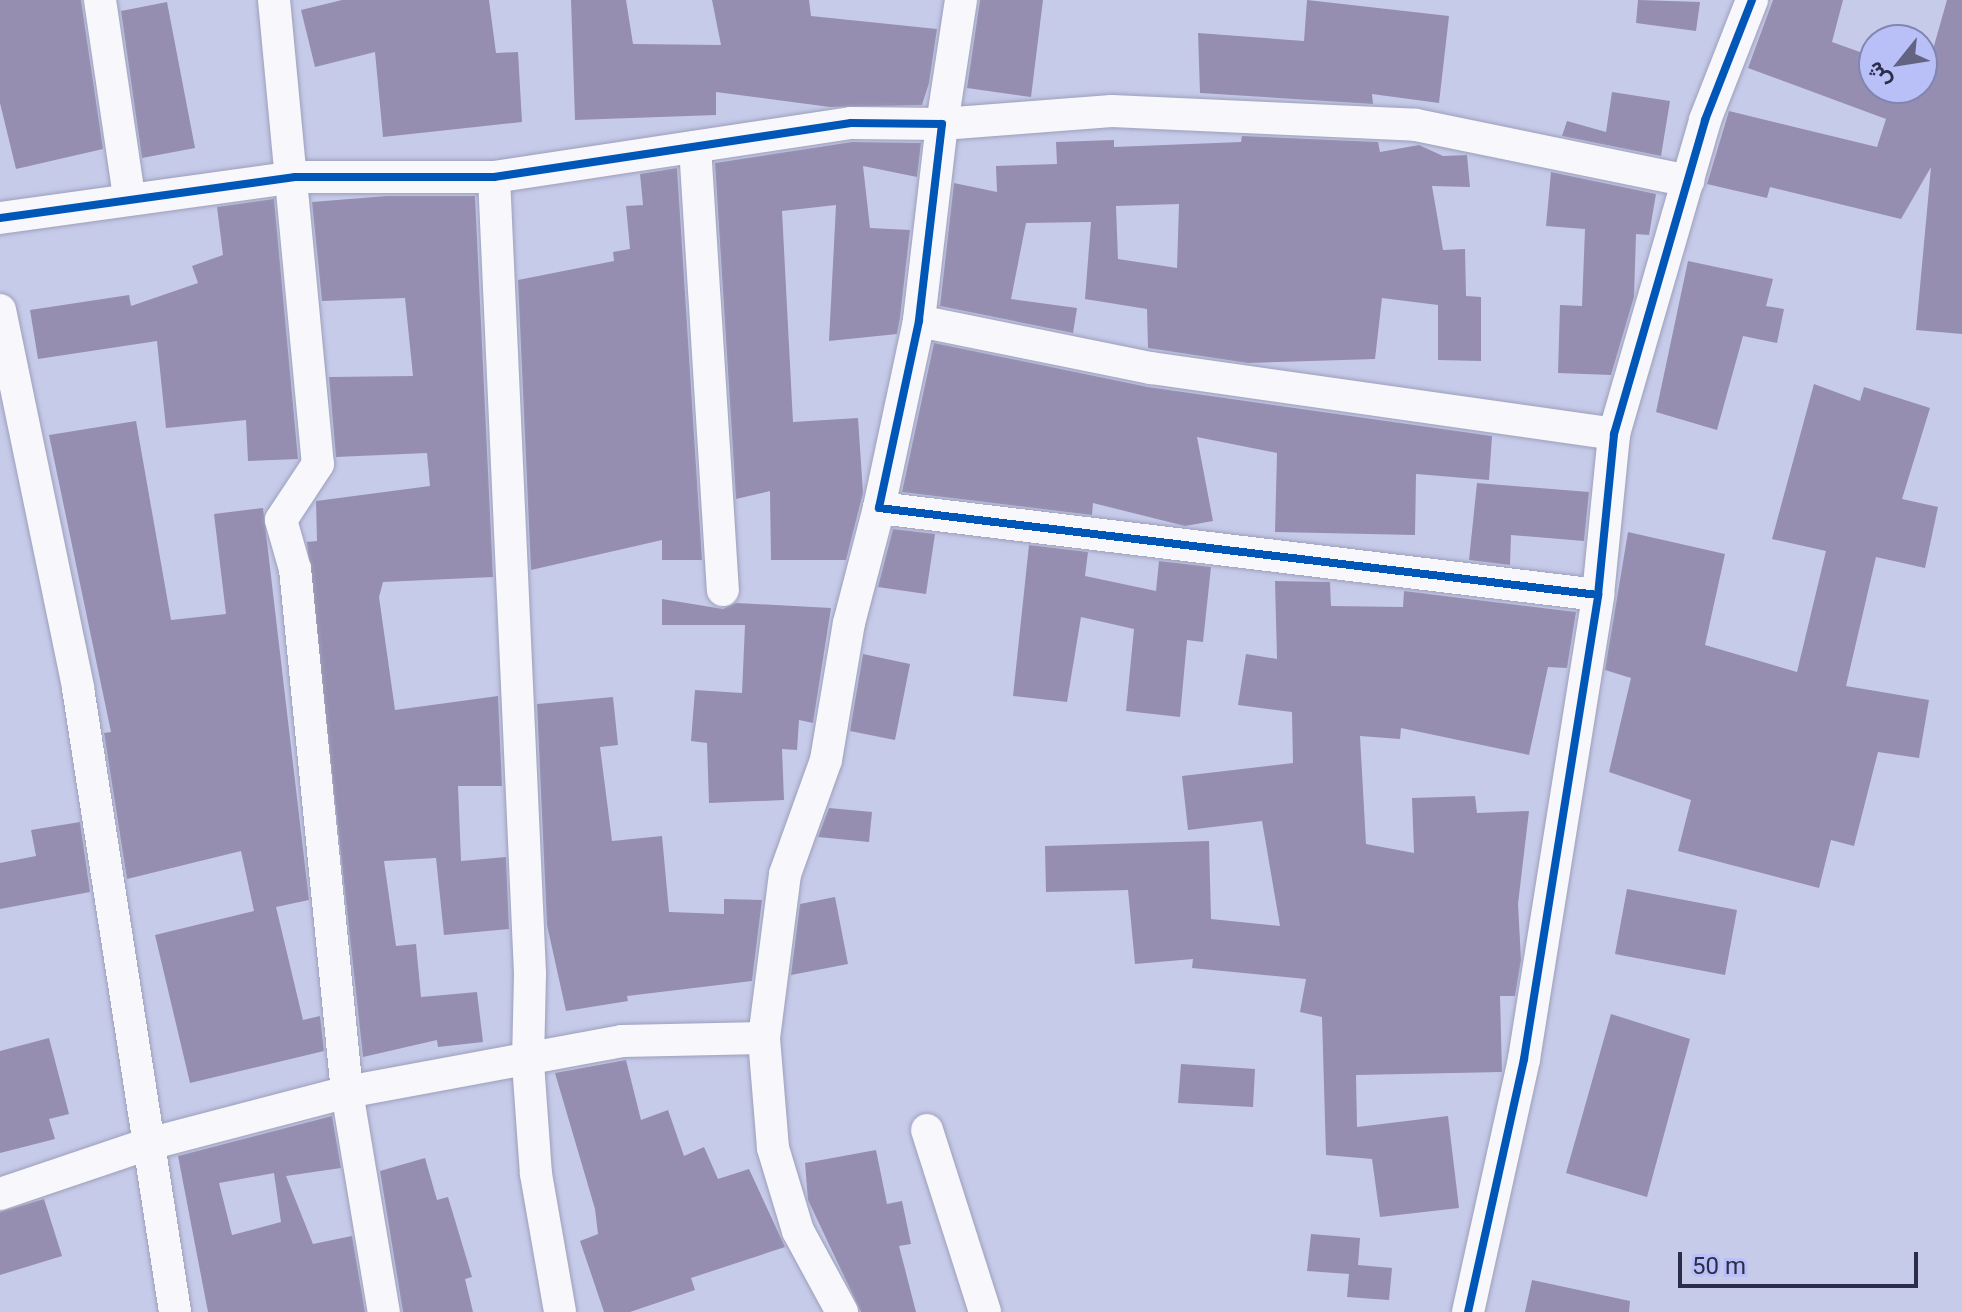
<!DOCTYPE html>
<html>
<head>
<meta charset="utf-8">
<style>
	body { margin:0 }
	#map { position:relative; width:1962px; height:1312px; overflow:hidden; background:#c7cbea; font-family:Roboto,Vazirmatn,sans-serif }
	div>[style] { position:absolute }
	.building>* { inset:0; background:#958eb0 }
	.roads { filter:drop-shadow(0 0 2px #9da0ba) drop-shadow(0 0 2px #9da0ba) }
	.minor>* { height:32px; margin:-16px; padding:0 16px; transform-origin:16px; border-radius:16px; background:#f7f7fc }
	.cycleway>* { height:8px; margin:-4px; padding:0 4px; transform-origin:4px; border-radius:4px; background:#0057b8 }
	span { translate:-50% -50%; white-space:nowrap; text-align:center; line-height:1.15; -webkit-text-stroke:8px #b9c0f8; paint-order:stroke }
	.north { position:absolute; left:1858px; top:24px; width:80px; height:80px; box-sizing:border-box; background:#b9c0f8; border:2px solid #8085b2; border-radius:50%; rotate:240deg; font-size:22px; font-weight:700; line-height:32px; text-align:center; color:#2b2d49 }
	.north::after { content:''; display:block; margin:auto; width:28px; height:36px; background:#626481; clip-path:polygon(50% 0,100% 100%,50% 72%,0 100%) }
	.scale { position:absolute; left:1678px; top:1252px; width:240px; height:36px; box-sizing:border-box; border:4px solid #2b2d49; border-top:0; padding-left:10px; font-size:24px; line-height:28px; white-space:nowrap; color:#2b2d49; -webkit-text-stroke:6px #b9c0f8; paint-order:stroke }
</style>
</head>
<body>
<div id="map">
	<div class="building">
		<i style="clip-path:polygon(0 0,81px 0,103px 149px,16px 169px,0 103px)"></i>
		<i style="clip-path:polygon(342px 0,489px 0,496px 53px,518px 52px,522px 122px,383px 137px,375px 52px,315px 67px,301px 10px)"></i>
		<i style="clip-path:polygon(571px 0,626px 0,633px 44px,721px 45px,712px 0,809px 0,811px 16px,937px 29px,929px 83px,922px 105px,830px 107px,716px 92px,716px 115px,575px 120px)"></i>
		<i style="clip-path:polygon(980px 0,1043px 0,1031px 97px,967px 88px)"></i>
		<i style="clip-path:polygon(1307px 0,1449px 16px,1439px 103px,1372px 94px,1373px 104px,1200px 93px,1198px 33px,1304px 41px)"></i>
		<i style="clip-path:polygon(1638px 0,1700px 2px,1696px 31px,1636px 23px)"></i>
		<i style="clip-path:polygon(1773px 0,1843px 0,1832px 42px,1874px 57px,1874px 88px,1922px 88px,1947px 0,1962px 0,1962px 334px,1916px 330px,1931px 167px,1901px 219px,1770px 187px,1767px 198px,1707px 184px,1729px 111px,1877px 147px,1886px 119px,1748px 68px)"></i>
		<i style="clip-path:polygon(167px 2px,195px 148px,142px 158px,121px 11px)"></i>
		<i style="clip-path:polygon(1612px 92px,1670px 101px,1661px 156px,1562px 136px,1567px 121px,1606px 132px)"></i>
		<i style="clip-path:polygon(evenodd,1242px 136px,1378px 142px,1380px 152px,1419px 145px,1443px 156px,1467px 155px,1470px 187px,1432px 186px,1443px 250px,1465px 249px,1466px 296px,1481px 297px,1481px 361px,1438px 360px,1438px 305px,1382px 298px,1375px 359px,1248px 363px,1148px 348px,1147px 309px,1085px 299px,1091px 222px,1026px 223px,1011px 299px,1077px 308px,1073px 333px,940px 306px,954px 183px,997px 192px,996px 166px,1057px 164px,1056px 142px,1114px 140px,1114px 147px,1241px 142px,1242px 136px,1179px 204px,1177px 268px,1118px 259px,1116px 206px,1179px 204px)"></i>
		<i style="clip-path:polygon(852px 142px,921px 143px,917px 177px,863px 166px,870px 228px,910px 230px,900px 318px,897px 334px,829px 341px,836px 205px,782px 211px,793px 422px,858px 418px,863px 493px,846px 560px,771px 560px,770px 491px,736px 499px,715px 163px)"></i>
		<i style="clip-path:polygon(677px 168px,702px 560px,662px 560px,662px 540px,531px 570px,518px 280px,614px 261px,613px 252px,630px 249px,626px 206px,643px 205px,640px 174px)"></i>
		<i style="clip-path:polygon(1551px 172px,1656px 194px,1649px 235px,1636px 234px,1634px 297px,1611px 375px,1558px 373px,1560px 305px,1582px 306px,1585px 229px,1546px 226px)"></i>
		<i style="clip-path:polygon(387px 196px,475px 196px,493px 577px,383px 582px,379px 597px,395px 710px,498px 696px,502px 786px,458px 786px,461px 861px,506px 857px,509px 929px,444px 935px,436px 858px,384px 861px,396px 946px,416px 944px,421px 997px,477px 992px,483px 1042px,438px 1047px,437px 1040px,363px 1057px,307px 542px,317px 541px,316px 501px,430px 486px,427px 453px,336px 457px,329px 377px,413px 376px,405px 298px,322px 301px,312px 202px)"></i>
		<i style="clip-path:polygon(274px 199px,298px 459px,248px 461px,246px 420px,166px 428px,157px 341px,38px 359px,30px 310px,129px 295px,131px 306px,198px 283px,192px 266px,223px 255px,217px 207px)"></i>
		<i style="clip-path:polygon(1688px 261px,1773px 279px,1766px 306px,1784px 309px,1777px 343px,1743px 336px,1717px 430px,1656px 412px)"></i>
		<i style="clip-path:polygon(934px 343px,1148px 387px,1492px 436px,1489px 480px,1416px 474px,1415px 535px,1275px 532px,1277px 453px,1197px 437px,1213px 521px,1185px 526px,1093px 503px,1092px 515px,902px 492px)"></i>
		<i style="clip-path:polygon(1814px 384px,1860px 401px,1864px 387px,1930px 408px,1902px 499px,1938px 507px,1925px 568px,1876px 557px,1846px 686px,1929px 700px,1919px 758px,1878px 752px,1854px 846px,1831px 840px,1819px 888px,1678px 851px,1691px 800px,1609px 772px,1631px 678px,1605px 670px,1628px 532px,1725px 554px,1705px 645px,1797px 672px,1826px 551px,1772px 539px)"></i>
		<i style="clip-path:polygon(136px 421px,171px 620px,226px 614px,214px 514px,263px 508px,309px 900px,276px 907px,303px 1020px,320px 1016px,324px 1051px,190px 1083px,155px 935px,254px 911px,241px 851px,127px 879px,104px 733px,111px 732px,49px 435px)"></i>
		<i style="clip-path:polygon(1477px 483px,1589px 492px,1584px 541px,1511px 535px,1510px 565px,1469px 560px)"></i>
		<i style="clip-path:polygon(893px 529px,935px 534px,926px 594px,878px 587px)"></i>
		<i style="clip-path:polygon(1029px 545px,1088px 552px,1085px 576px,1156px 591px,1159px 561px,1211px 567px,1203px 642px,1187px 640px,1180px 717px,1126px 711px,1134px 629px,1081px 617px,1067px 702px,1013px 696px)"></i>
		<i style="clip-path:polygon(1275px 581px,1330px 582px,1331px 606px,1403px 607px,1404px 591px,1576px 612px,1567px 668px,1548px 667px,1529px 755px,1401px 728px,1400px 739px,1360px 736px,1366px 844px,1414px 853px,1412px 798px,1475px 796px,1477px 813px,1529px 811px,1518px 904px,1521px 960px,1515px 996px,1500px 996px,1502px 1072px,1356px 1075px,1357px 1127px,1448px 1116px,1459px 1208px,1380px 1217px,1372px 1159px,1326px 1155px,1322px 1017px,1300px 1012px,1306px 979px,1192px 968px,1193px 959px,1135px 964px,1128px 890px,1046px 892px,1045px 846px,1209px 841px,1211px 919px,1280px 926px,1262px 821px,1188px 830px,1182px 776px,1293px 763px,1292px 712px,1238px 705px,1246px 654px,1277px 659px)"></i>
		<i style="clip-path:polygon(662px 599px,723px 609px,736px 603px,831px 608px,813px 723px,799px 720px,797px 750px,782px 749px,784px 800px,709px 803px,707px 743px,691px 741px,695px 690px,742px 693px,745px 625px,662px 625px)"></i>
		<i style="clip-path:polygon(863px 654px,910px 664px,895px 740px,850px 731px)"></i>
		<i style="clip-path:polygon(613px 697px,618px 745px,600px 747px,612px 841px,662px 836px,669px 912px,724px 914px,724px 899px,762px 900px,752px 981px,627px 996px,628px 1001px,566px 1011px,547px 925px,537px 704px)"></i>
		<i style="clip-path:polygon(829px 808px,872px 812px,869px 842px,818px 837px)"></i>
		<i style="clip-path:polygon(80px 822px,90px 892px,0 909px,0 863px,36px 856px,31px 830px)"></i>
		<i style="clip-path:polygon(1627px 889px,1737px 910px,1725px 975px,1615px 954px)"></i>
		<i style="clip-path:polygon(835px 897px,848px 964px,791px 975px,800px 904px)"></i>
		<i style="clip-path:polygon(1611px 1014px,1690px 1039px,1647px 1197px,1566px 1173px)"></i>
		<i style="clip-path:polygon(49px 1038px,69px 1114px,49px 1119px,55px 1139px,0 1153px,0 1051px)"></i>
		<i style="clip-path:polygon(626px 1060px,641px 1120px,668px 1110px,684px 1156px,704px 1147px,718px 1179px,749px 1169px,785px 1247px,691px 1278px,695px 1290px,630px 1312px,604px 1312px,580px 1241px,598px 1234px,595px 1209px,555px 1073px)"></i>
		<i style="clip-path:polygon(1181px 1064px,1255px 1069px,1253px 1107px,1178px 1103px)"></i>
		<i style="clip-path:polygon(evenodd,332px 1116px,341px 1168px,286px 1176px,313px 1244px,352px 1236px,365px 1312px,208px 1312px,178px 1156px,332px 1116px,274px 1173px,281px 1222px,232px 1235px,219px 1183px,274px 1173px)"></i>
		<i style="clip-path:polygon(876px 1150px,887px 1204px,902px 1201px,911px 1244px,899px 1246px,916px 1312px,861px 1312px,808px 1200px,805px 1163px)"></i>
		<i style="clip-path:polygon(425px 1158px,437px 1200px,448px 1197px,472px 1277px,465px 1279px,473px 1312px,403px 1312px,380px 1171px)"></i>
		<i style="clip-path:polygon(44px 1199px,62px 1256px,0 1275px,0 1212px)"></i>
		<i style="clip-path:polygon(1311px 1234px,1360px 1238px,1358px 1265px,1392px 1268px,1389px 1300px,1347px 1297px,1349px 1274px,1307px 1271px)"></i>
		<i style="clip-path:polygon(1532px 1280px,1630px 1301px,1629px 1312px,1525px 1312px)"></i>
	</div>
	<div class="roads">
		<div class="minor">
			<i style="left:100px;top:0;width:199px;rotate:81.6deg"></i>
			<i style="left:274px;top:0;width:466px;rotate:84.6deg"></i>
			<i style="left:318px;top:464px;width:67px;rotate:123.5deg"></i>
			<i style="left:281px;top:520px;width:51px;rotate:74.1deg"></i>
			<i style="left:295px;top:569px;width:526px;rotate:84.32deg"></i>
			<i style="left:347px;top:1092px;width:223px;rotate:80.5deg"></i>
			<i style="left:961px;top:0;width:125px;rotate:98.7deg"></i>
			<i style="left:942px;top:124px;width:170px;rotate:-4.4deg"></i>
			<i style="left:1112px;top:111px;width:304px;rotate:2.6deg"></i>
			<i style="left:1416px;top:125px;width:278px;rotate:11.6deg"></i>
			<i style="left:695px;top:147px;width:444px;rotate:86.4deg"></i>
			<i style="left:494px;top:177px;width:798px;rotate:87.41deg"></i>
			<i style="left:530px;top:974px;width:89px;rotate:91.3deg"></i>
			<i style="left:528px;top:1063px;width:111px;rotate:85.9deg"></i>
			<i style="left:536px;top:1174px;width:140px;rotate:80.1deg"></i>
			<i style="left:0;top:218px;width:298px;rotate:-7.9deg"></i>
			<i style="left:295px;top:177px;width:199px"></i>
			<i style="left:494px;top:177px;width:361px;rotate:-8.6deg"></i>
			<i style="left:851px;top:123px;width:91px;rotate:0.6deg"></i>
			<i style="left:942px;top:124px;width:198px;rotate:96.7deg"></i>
			<i style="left:919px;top:321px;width:191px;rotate:102.1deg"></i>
			<i style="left:879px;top:508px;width:724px;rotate:6.9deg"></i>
			<i style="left:0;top:310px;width:386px;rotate:78.3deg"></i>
			<i style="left:78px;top:688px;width:631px;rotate:81.16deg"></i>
			<i style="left:919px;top:321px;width:237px;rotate:11.5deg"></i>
			<i style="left:1151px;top:368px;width:468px;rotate:8.1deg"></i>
			<i style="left:927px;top:1130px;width:191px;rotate:72.3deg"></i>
			<i style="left:0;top:1194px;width:153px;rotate:-18.7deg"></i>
			<i style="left:145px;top:1145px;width:209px;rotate:-14.7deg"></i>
			<i style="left:347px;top:1092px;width:280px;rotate:-10.5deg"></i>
			<i style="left:622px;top:1041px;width:142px;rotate:-1.2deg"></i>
			<i style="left:842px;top:1312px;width:92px;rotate:-118.5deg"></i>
			<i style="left:798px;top:1231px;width:87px;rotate:-106.8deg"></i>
			<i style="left:773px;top:1148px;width:110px;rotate:-94.7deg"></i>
			<i style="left:764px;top:1038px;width:165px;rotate:-82.7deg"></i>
			<i style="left:785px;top:874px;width:121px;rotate:-70.2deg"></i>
			<i style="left:826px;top:760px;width:139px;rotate:-80.5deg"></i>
			<i style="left:849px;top:623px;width:119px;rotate:-75.4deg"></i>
			<i style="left:1468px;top:1312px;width:259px;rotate:-77.5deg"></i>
			<i style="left:1524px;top:1059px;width:470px;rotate:-80.9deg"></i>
			<i style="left:1598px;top:595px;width:162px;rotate:-84.3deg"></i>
			<i style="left:1614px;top:434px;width:327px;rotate:-73.8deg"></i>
			<i style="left:1705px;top:120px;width:129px;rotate:-68.6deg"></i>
		</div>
	</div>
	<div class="cycleway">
		<i style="left:0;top:218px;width:298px;rotate:-7.9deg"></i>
		<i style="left:295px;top:177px;width:199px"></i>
		<i style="left:494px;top:177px;width:361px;rotate:-8.6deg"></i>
		<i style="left:851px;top:123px;width:91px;rotate:0.6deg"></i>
		<i style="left:942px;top:124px;width:198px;rotate:96.7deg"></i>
		<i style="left:919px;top:321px;width:191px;rotate:102.1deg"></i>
		<i style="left:879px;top:508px;width:724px;rotate:6.9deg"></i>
		<i style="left:1468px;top:1312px;width:259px;rotate:-77.5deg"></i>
		<i style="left:1524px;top:1059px;width:470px;rotate:-80.9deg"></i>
		<i style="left:1598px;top:595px;width:162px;rotate:-84.3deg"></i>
		<i style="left:1614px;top:434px;width:327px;rotate:-73.8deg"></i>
		<i style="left:1705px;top:120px;width:129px;rotate:-68.6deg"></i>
	</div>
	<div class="north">ش</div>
	<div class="scale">50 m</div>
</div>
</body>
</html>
